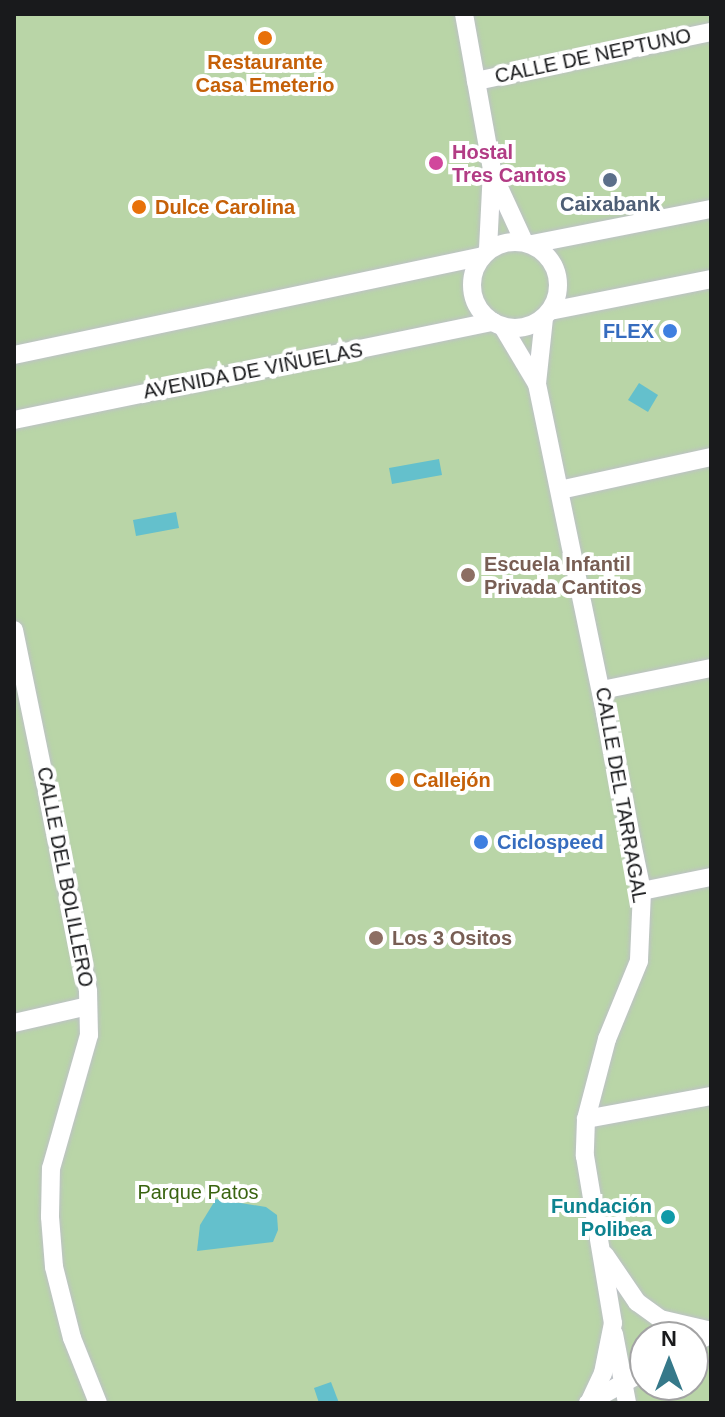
<!DOCTYPE html>
<html>
<head>
<meta charset="utf-8">
<style>
	body { margin:0 }
	#map { position:relative; width:725px; height:1417px; overflow:hidden; background:#f4f8fd; font-family:Arial,sans-serif }
	div>[style] { position:absolute }
	.green>* { inset:0; background:#b9d5a7 }
	.water>* { inset:0; background:#64c0cc }
	.roads { filter:drop-shadow(0 0 2px #bdc1c6) drop-shadow(0 0 2px #bdc1c6) }
	.minor>* { height:18px; margin:-9px; padding:0 9px; transform-origin:9px; border-radius:9px; background:#fff }
	.minor>.ring { margin:-9px; padding:0; box-sizing:content-box; background:none; border:18px solid #fff; border-radius:50% }
	.dots>* { width:22px; height:22px; translate:-50% -50%; box-sizing:border-box; border:4px solid #fff; border-radius:50% }
	span { translate:-50% -50%; white-space:nowrap; text-align:center; line-height:1.15; -webkit-text-stroke:8px #fff; paint-order:stroke }
	.street-label { font-size:20px; color:#191a1c }
	.food-label { font-size:20px; color:#c56008; font-weight:700 }
	.left { translate:0 -50%; text-align:left }
	.hotel-label { font-size:20px; color:#b23c85; font-weight:700 }
	.service-label { font-size:20px; color:#4e5e75; font-weight:700 }
	.shop-label { font-size:20px; color:#366cbe; font-weight:700 }
	.right { translate:-100% -50%; text-align:right }
	.education-label { font-size:20px; color:#785e54; font-weight:700 }
	.park-label { font-size:20px; color:#3a6410 }
	.culture-label { font-size:20px; color:#0d838f; font-weight:700 }
	.frame { position:absolute; inset:0; border:16px solid #191a1c; pointer-events:none }
	.north { position:absolute; left:629px; top:1321px; width:80px; height:80px; box-sizing:border-box; background:#fff; border:2px solid #a3a3a4; border-radius:50%; rotate:0deg; font-size:22px; font-weight:700; line-height:32px; text-align:center; color:#191a1c }
	.north::after { content:''; display:block; margin:auto; width:28px; height:36px; background:#36798a; clip-path:polygon(50% 0,100% 100%,50% 72%,0 100%) }
</style>
</head>
<body>
<div id="map">
	<div class="green">
		<i style="clip-path:polygon(evenodd,14px 14px,711px 14px,711px 1403px,14px 1403px,14px 14px,645px 1337px,693px 1337px,693px 1385px,645px 1385px,645px 1337px)"></i>
	</div>
	<div class="water">
		<i style="clip-path:polygon(639px 383px,658px 395px,648px 412px,628px 400px)"></i>
		<i style="clip-path:polygon(439px 459px,442px 475px,392px 484px,389px 468px)"></i>
		<i style="clip-path:polygon(176px 512px,179px 528px,136px 536px,133px 520px)"></i>
		<i style="clip-path:polygon(216px 1199px,266px 1207px,277px 1215px,278px 1230px,273px 1242px,197px 1251px,200px 1225px)"></i>
		<i style="clip-path:polygon(331px 1382px,339px 1403px,319px 1403px,314px 1388px)"></i>
	</div>
	<div class="roads">
		<div class="minor">
			<i style="left:464px;top:14px;width:158px;rotate:79.8deg"></i>
			<i style="left:492px;top:170px;width:80px;rotate:92.9deg"></i>
			<i style="left:476px;top:81px;width:240px;rotate:-11.8deg"></i>
			<i style="left:496px;top:181px;width:67px;rotate:65.3deg"></i>
			<i class="ring" style="left:472px;top:242px;width:68px;height:68px"></i>
			<i style="left:532px;top:244px;width:182px;rotate:-11.1deg"></i>
			<i style="left:550px;top:311px;width:164px;rotate:-11.2deg"></i>
			<i style="left:544px;top:318px;width:66px;rotate:96.1deg"></i>
			<i style="left:537px;top:384px;width:518px;rotate:78.3deg"></i>
			<i style="left:642px;top:891px;width:70px;rotate:92.5deg"></i>
			<i style="left:639px;top:961px;width:84px;rotate:112.3deg"></i>
			<i style="left:607px;top:1039px;width:83px;rotate:104.7deg"></i>
			<i style="left:586px;top:1119px;width:37px;rotate:92deg"></i>
			<i style="left:585px;top:1156px;width:169px;rotate:80.5deg"></i>
			<i style="left:613px;top:1323px;width:51px;rotate:101.3deg"></i>
			<i style="left:603px;top:1373px;width:31px;rotate:115deg"></i>
			<i style="left:503px;top:327px;width:66px;rotate:59.2deg"></i>
			<i style="left:14px;top:355px;width:477px;rotate:-11.9deg"></i>
			<i style="left:14px;top:420px;width:489px;rotate:-11.6deg"></i>
			<i style="left:560px;top:490px;width:155px;rotate:-12.3deg"></i>
			<i style="left:14px;top:630px;width:369px;rotate:78.4deg"></i>
			<i style="left:88px;top:991px;width:44px;rotate:88.7deg"></i>
			<i style="left:89px;top:1035px;width:138px;rotate:105.9deg"></i>
			<i style="left:51px;top:1168px;width:49px;rotate:91.2deg"></i>
			<i style="left:50px;top:1217px;width:50px;rotate:85.4deg"></i>
			<i style="left:54px;top:1267px;width:73px;rotate:75.8deg"></i>
			<i style="left:72px;top:1338px;width:70px;rotate:68.2deg"></i>
			<i style="left:602px;top:690px;width:111px;rotate:-11.4deg"></i>
			<i style="left:642px;top:891px;width:70px;rotate:-11.5deg"></i>
			<i style="left:14px;top:1023px;width:76px;rotate:-12.9deg"></i>
			<i style="left:586px;top:1119px;width:127px;rotate:-10.4deg"></i>
			<i style="left:605px;top:1255px;width:57px;rotate:55.8deg"></i>
			<i style="left:637px;top:1302px;width:29px;rotate:36deg"></i>
			<i style="left:660px;top:1319px;width:52px;rotate:13.2deg"></i>
			<i style="left:614px;top:1334px;width:70px;rotate:79.3deg"></i>
			<i style="left:693px;top:1344px;width:21px;rotate:-29deg"></i>
			<i style="left:588px;top:1403px;width:65px;rotate:-29.3deg"></i>
		</div>
	</div>
	<div class="dots">
		<i style="left:265px;top:38px;background:#e8710a"></i>
		<i style="left:436px;top:163px;background:#d1479c"></i>
		<i style="left:610px;top:180px;background:#5c6f8a"></i>
		<i style="left:139px;top:207px;background:#e8710a"></i>
		<i style="left:670px;top:331px;background:#3f7fe0"></i>
		<i style="left:468px;top:575px;background:#8d6e63"></i>
		<i style="left:397px;top:780px;background:#e8710a"></i>
		<i style="left:481px;top:842px;background:#3f7fe0"></i>
		<i style="left:376px;top:938px;background:#8d6e63"></i>
		<i style="left:668px;top:1217px;background:#0f9aa8"></i>
	</div>
	<div class="street-label">
		<span style="left:593px;top:56px;rotate:-12deg">CALLE DE NEPTUNO</span>
		<span style="left:253px;top:371px;rotate:-11deg">AVENIDA DE VIÑUELAS</span>
		<span style="left:621px;top:795px;rotate:80deg">CALLE DEL TARRAGAL</span>
		<span style="left:65px;top:877px;rotate:79deg">CALLE DEL BOLILLERO</span>
	</div>
	<div class="food-label">
		<span style="left:265px;top:74px">Restaurante<br>Casa Emeterio</span>
		<span class="left" style="left:155px;top:207px">Dulce Carolina</span>
		<span class="left" style="left:413px;top:780px">Callejón</span>
	</div>
	<div class="hotel-label">
		<span class="left" style="left:452px;top:164px">Hostal<br>Tres Cantos</span>
	</div>
	<div class="service-label">
		<span style="left:610px;top:204px">Caixabank</span>
	</div>
	<div class="shop-label">
		<span class="right" style="left:654px;top:331px">FLEX</span>
		<span class="left" style="left:497px;top:842px">Ciclospeed</span>
	</div>
	<div class="education-label">
		<span class="left" style="left:484px;top:576px">Escuela Infantil<br>Privada Cantitos</span>
		<span class="left" style="left:392px;top:938px">Los 3 Ositos</span>
	</div>
	<div class="park-label">
		<span style="left:198px;top:1192px">Parque Patos</span>
	</div>
	<div class="culture-label">
		<span class="right" style="left:652px;top:1218px">Fundación<br>Polibea</span>
	</div>
	<div class="frame"></div>
	<div class="north">N</div>
</div>
</body>
</html>
